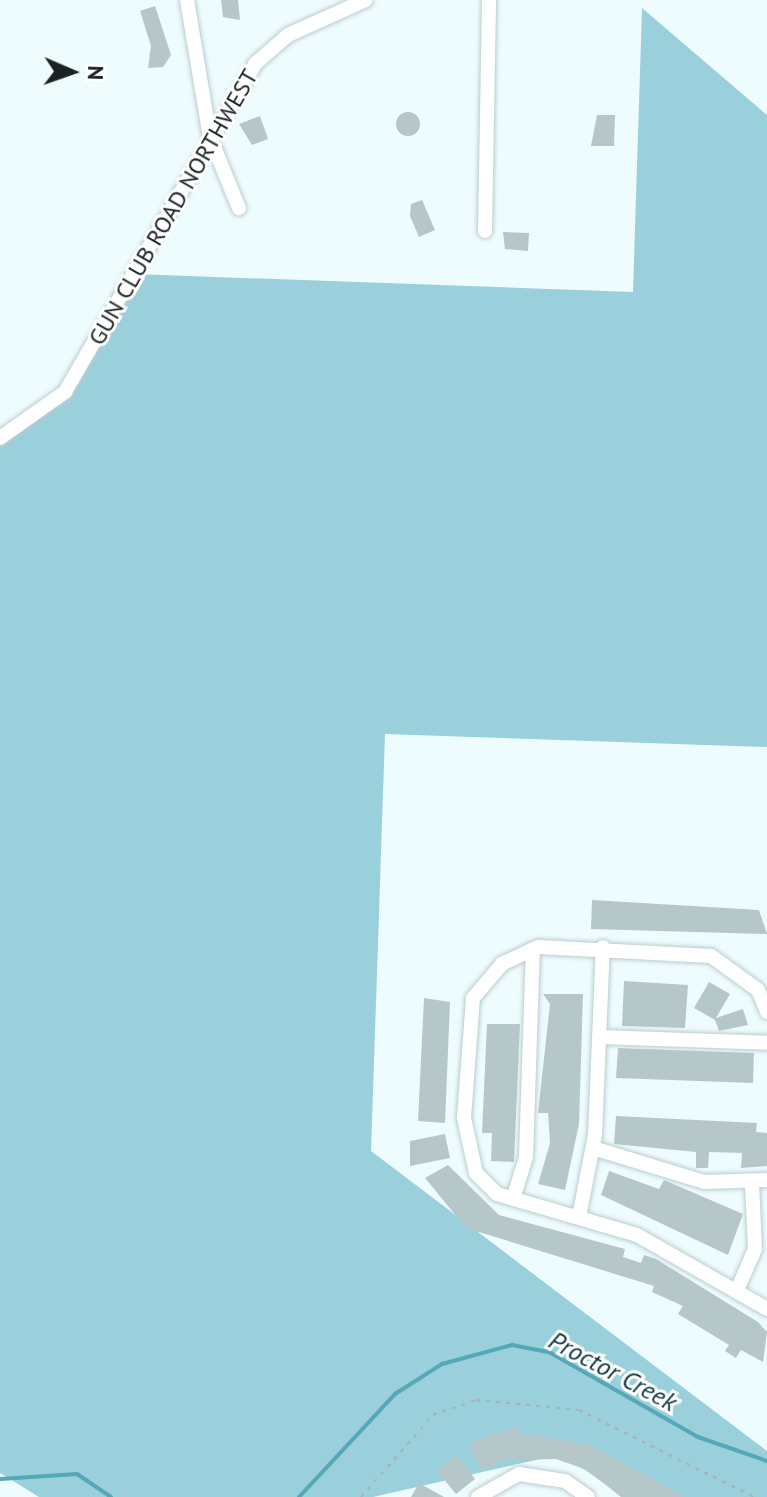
<!DOCTYPE html>
<html>
<head>
<meta charset="utf-8">
<style>
	body { margin:0 }
	#map { position:relative; width:767px; height:1497px; overflow:hidden; background:#eefcfe; font-family:"PT Sans",sans-serif }
	div>[style] { position:absolute }
	.green>* { inset:0; background:#9ad0db }
	.stream>* { height:4px; margin:-2px; padding:0 2px; transform-origin:2px; border-radius:2px; background:#54a8b8 }
	.building>* { inset:0; background:#b6c7ca }
	.round { border-radius:50% }
	.path>* { height:2px; margin-top:-1px; transform-origin:0; background:repeating-linear-gradient(90deg,#a6b2b4 0 4px,transparent 0 10px) }
	.roads { filter:drop-shadow(0 0 2px #bbcccf) drop-shadow(0 0 2px #bbcccf) }
	.minor>* { height:14px; margin:-7px; padding:0 7px; transform-origin:7px; border-radius:7px; background:#fff }
	span { translate:-50% -50%; white-space:nowrap; text-align:center; line-height:1.15; -webkit-text-stroke:6px #fff; paint-order:stroke }
	.street-label { font-size:24px; color:#1b2223 }
	.water-label { font-size:26px; color:#113940; font-style:italic }
	.north { position:absolute; left:32px; top:32px; width:80px; height:80px; -webkit-text-stroke:6px #fff; paint-order:stroke; rotate:92deg; font-size:22px; font-weight:700; line-height:32px; text-align:center; color:#1b2223 }
	.north::after { content:''; display:block; margin:auto; width:28px; height:36px; background:#1b2223; clip-path:polygon(50% 0,100% 100%,50% 72%,0 100%) }
</style>
</head>
<body>
<div id="map">
	<div class="green">
		<i style="clip-path:polygon(642px 8px,767px 115px,767px 747px,385px 734px,371px 1151px,767px 1451px,767px 1497px,624px 1497px,562px 1454px,373px 1497px,39px 1497px,0 1473px,0 433px,47px 410px,134px 274px,633px 292px)"></i>
	</div>
	<div class="stream">
		<i style="left:0;top:1479px;width:77px;rotate:-3.7deg"></i>
		<i style="left:77px;top:1474px;width:41px;rotate:34.1deg"></i>
		<i style="left:299px;top:1497px;width:141px;rotate:-47deg"></i>
		<i style="left:395px;top:1394px;width:56px;rotate:-32.6deg"></i>
		<i style="left:442px;top:1364px;width:73px;rotate:-15.2deg"></i>
		<i style="left:512px;top:1345px;width:38px;rotate:11deg"></i>
		<i style="left:549px;top:1352px;width:172px;rotate:29.7deg"></i>
		<i style="left:698px;top:1437px;width:73px;rotate:19.2deg"></i>
	</div>
	<div class="building">
		<i style="clip-path:polygon(221px 0,238px 0,240px 20px,223px 17px)"></i>
		<i style="clip-path:polygon(155px 6px,171px 55px,163px 67px,148px 68px,151px 46px,140px 11px)"></i>
		<i class="round" style="left:396px;top:112px;width:24px;height:24px"></i>
		<i style="clip-path:polygon(597px 115px,615px 115px,614px 146px,591px 146px)"></i>
		<i style="clip-path:polygon(260px 116px,268px 139px,252px 145px,239px 124px)"></i>
		<i style="clip-path:polygon(422px 200px,435px 230px,419px 237px,410px 216px,411px 204px)"></i>
		<i style="clip-path:polygon(503px 232px,529px 233px,528px 251px,505px 249px)"></i>
		<i style="clip-path:polygon(592px 900px,759px 910px,767px 934px,591px 929px)"></i>
		<i style="clip-path:polygon(624px 981px,688px 985px,685px 1028px,622px 1026px)"></i>
		<i style="clip-path:polygon(709px 982px,730px 994px,716px 1018px,743px 1009px,748px 1025px,719px 1031px,715px 1020px,694px 1008px)"></i>
		<i style="clip-path:polygon(543px 994px,583px 994px,579px 1124px,565px 1190px,538px 1184px,550px 1143px,548px 1113px,538px 1113px,550px 1004px)"></i>
		<i style="clip-path:polygon(424px 998px,450px 1002px,445px 1123px,418px 1121px)"></i>
		<i style="clip-path:polygon(487px 1024px,520px 1024px,514px 1162px,491px 1161px,492px 1133px,482px 1133px)"></i>
		<i style="clip-path:polygon(618px 1048px,754px 1053px,753px 1083px,616px 1078px)"></i>
		<i style="clip-path:polygon(616px 1116px,757px 1123px,756px 1132px,767px 1133px,767px 1166px,741px 1168px,742px 1153px,709px 1152px,708px 1168px,696px 1168px,696px 1152px,614px 1144px)"></i>
		<i style="clip-path:polygon(445px 1134px,450px 1158px,410px 1166px,410px 1141px)"></i>
		<i style="clip-path:polygon(448px 1165px,499px 1215px,625px 1249px,623px 1257px,641px 1263px,644px 1255px,656px 1259px,758px 1322px,767px 1332px,763px 1362px,741px 1350px,736px 1358px,725px 1351px,729px 1345px,678px 1314px,683px 1306px,652px 1292px,654px 1286px,466px 1228px,425px 1178px)"></i>
		<i style="clip-path:polygon(609px 1171px,659px 1189px,664px 1180px,743px 1214px,728px 1255px,601px 1195px)"></i>
		<i style="clip-path:polygon(515px 1427px,523px 1434px,588px 1444px,685px 1497px,621px 1497px,587px 1470px,556px 1459px,504px 1460px,482px 1471px,468px 1443px)"></i>
		<i style="clip-path:polygon(456px 1455px,475px 1479px,456px 1494px,437px 1471px)"></i>
		<i style="clip-path:polygon(419px 1483px,444px 1497px,411px 1497px)"></i>
	</div>
	<div class="path">
		<i style="left:361px;top:1497px;width:109px;rotate:-48.7deg"></i>
		<i style="left:433px;top:1415px;width:46px;rotate:-19.2deg"></i>
		<i style="left:476px;top:1400px;width:103px;rotate:5.5deg"></i>
		<i style="left:579px;top:1410px;width:195px;rotate:26.4deg"></i>
	</div>
	<div class="roads">
		<div class="minor">
			<i style="left:187px;top:0;width:139px;rotate:80.5deg"></i>
			<i style="left:210px;top:137px;width:77px;rotate:67.8deg"></i>
			<i style="left:485px;top:231px;width:231px;rotate:-89deg"></i>
			<i style="left:0;top:438px;width:80px;rotate:-35.3deg"></i>
			<i style="left:65px;top:392px;width:380px;rotate:-59.9deg"></i>
			<i style="left:256px;top:63px;width:43px;rotate:-41.2deg"></i>
			<i style="left:288px;top:35px;width:85px;rotate:-24.2deg"></i>
			<i style="left:767px;top:1012px;width:24px;rotate:-112deg"></i>
			<i style="left:758px;top:990px;width:58px;rotate:-144.1deg"></i>
			<i style="left:711px;top:956px;width:173px;rotate:-177deg"></i>
			<i style="left:538px;top:947px;width:40px;rotate:155deg"></i>
			<i style="left:502px;top:964px;width:45px;rotate:130.5deg"></i>
			<i style="left:473px;top:998px;width:120px;rotate:94.3deg"></i>
			<i style="left:464px;top:1118px;width:56px;rotate:77.7deg"></i>
			<i style="left:476px;top:1173px;width:30px;rotate:45deg"></i>
			<i style="left:497px;top:1194px;width:146px;rotate:16.3deg"></i>
			<i style="left:637px;top:1235px;width:150px;rotate:29.6deg"></i>
			<i style="left:599px;top:1037px;width:168px;rotate:2deg"></i>
			<i style="left:593px;top:1148px;width:116px;rotate:17deg"></i>
			<i style="left:704px;top:1182px;width:63px;rotate:-1.8deg"></i>
			<i style="left:513px;top:1199px;width:44px;rotate:-72.8deg"></i>
			<i style="left:526px;top:1157px;width:208px;rotate:-88.1deg"></i>
			<i style="left:579px;top:1217px;width:84px;rotate:-79deg"></i>
			<i style="left:595px;top:1135px;width:188px;rotate:-87.6deg"></i>
			<i style="left:738px;top:1288px;width:43px;rotate:-66.4deg"></i>
			<i style="left:755px;top:1249px;width:67px;rotate:-92.6deg"></i>
			<i style="left:478px;top:1497px;width:47px;rotate:-29.3deg"></i>
			<i style="left:519px;top:1474px;width:47px;rotate:8.7deg"></i>
			<i style="left:565px;top:1481px;width:28px;rotate:35deg"></i>
		</div>
	</div>
	<div class="street-label">
		<span style="left:173px;top:207px;rotate:-60deg">GUN CLUB ROAD NORTHWEST</span>
	</div>
	<div class="water-label">
		<span style="left:613px;top:1371px;rotate:28deg">Proctor Creek</span>
	</div>
	<div class="north">N</div>
</div>
</body>
</html>
